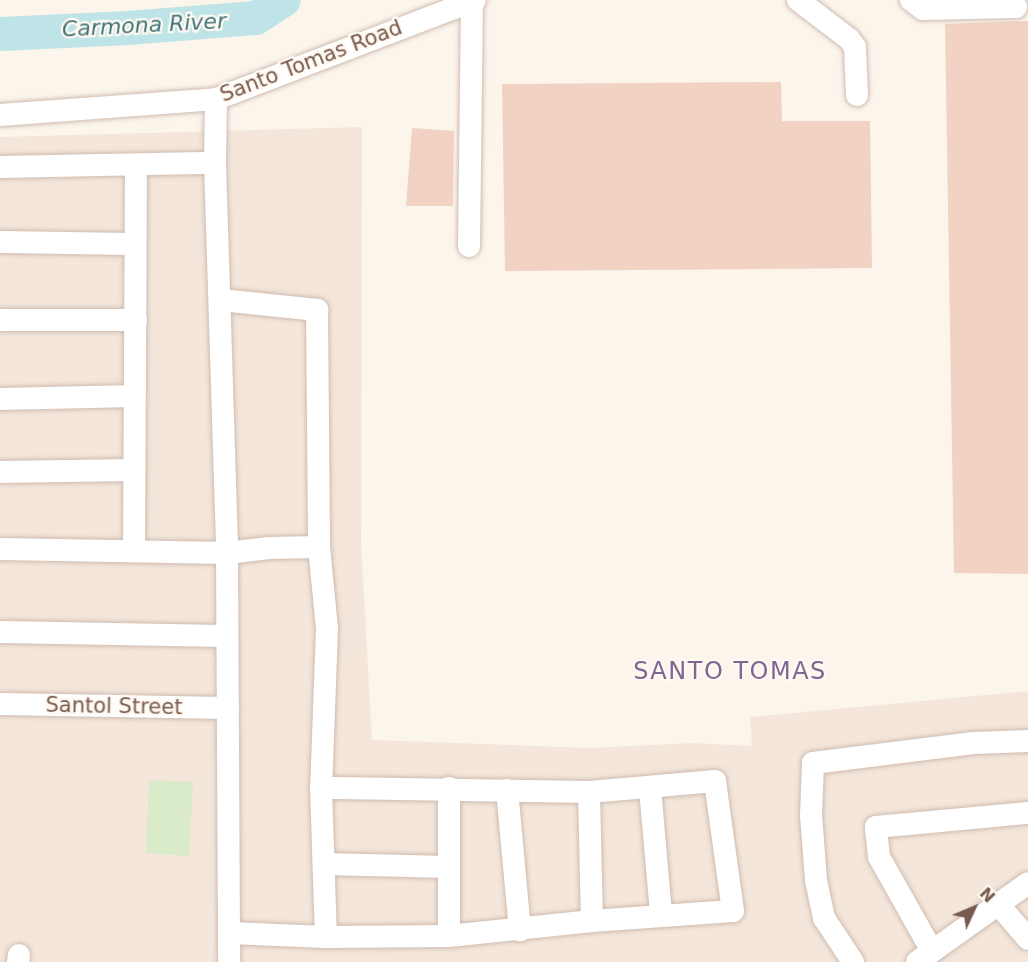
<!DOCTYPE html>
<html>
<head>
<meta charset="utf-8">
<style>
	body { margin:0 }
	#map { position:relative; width:1028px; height:962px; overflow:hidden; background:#fcf5ec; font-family:"DejaVu Sans",sans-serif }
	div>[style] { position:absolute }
	.residential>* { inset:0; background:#f4e6da }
	.green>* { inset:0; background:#d9ebc9 }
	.river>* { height:34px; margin:-17px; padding:0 17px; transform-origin:17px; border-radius:17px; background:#bfe4e7 }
	.building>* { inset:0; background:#f1d2c3 }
	.roads { filter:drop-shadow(0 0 2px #cfbcb0) drop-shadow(0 0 2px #cfbcb0) }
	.minor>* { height:22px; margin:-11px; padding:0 11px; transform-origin:11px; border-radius:11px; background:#fff }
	span { translate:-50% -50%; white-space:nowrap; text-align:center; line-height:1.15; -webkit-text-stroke:4.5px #fff9f2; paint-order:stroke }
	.street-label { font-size:21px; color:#785a4e }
	.water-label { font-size:22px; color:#41777c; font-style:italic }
	.quarter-label { font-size:24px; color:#806693; letter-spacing:1.5px }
	.north { position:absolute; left:944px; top:878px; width:60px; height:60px; -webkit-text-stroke:4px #fff9f2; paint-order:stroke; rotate:46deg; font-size:16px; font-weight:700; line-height:24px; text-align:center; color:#785a4e }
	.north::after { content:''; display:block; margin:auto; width:21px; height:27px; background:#785a4e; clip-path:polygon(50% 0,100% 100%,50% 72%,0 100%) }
</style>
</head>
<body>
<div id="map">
	<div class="residential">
		<i style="clip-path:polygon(362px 127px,361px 542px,372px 740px,590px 748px,692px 743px,752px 746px,750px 717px,1028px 691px,1028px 962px,0 962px,0 137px)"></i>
	</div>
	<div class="green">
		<i style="clip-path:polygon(149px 780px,193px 782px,189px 856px,146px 853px)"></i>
	</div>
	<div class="river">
		<i style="left:0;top:34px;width:128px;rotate:-2.7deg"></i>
		<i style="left:128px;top:28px;width:128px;rotate:-4.5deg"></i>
		<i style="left:256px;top:18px;width:33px;rotate:-33deg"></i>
	</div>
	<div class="building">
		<i style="clip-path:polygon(1028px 21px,1028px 574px,954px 573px,945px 24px)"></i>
		<i style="clip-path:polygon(781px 82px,782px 121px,870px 121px,872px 268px,505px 271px,502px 84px)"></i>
		<i style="clip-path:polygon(412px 128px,454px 131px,453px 206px,406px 206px)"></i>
	</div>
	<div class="roads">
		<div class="minor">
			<i style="left:798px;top:0;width:64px;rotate:37.4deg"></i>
			<i style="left:849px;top:39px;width:10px;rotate:53deg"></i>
			<i style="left:855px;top:47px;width:48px;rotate:87.6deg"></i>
			<i style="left:911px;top:0;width:15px;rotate:37deg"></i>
			<i style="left:923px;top:9px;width:93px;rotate:-1.2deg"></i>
			<i style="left:216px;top:99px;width:64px;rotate:90.9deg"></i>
			<i style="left:215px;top:163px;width:390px;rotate:88.2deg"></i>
			<i style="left:227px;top:553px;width:409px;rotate:89.7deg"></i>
			<i style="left:0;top:115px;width:217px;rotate:-4.2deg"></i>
			<i style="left:216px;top:99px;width:277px;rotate:-20.9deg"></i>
			<i style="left:0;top:167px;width:215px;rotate:-1.1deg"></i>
			<i style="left:0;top:242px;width:134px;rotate:0.9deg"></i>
			<i style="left:469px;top:246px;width:245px;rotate:-89.3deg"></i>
			<i style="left:221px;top:300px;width:97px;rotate:5.9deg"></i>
			<i style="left:317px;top:310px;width:237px;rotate:89.5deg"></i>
			<i style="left:0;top:320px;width:136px"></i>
			<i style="left:0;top:399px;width:134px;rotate:-1.3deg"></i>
			<i style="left:0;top:472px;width:134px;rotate:-0.9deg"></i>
			<i style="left:0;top:549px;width:227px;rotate:1deg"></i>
			<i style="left:227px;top:553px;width:42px;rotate:-6.8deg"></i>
			<i style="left:269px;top:548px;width:50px;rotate:-1.1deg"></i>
			<i style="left:319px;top:547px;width:81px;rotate:84.4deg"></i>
			<i style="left:327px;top:628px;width:160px;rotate:92.1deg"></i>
			<i style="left:321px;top:788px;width:149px;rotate:88.1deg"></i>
			<i style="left:134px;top:551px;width:386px;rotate:-89.7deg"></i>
			<i style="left:0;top:632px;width:227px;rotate:1deg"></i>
			<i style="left:0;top:704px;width:228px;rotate:1deg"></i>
			<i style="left:449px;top:788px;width:148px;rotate:90deg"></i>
			<i style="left:650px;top:788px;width:127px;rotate:85deg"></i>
			<i style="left:507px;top:790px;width:141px;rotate:84.7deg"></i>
			<i style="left:589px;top:792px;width:129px;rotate:88.7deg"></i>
			<i style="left:325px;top:864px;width:124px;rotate:1.4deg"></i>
			<i style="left:998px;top:904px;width:46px;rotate:49.4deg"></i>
			<i style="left:230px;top:933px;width:96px;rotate:2.4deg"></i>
			<i style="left:326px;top:937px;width:123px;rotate:-0.5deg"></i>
			<i style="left:449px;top:936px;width:144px;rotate:-6deg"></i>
			<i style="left:592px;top:921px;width:141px;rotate:-4.1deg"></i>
			<i style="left:733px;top:911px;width:131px;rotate:-97.9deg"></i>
			<i style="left:715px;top:781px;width:126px;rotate:175deg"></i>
			<i style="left:589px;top:792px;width:268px;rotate:-179.1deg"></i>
			<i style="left:932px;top:951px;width:108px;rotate:-119.4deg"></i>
			<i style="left:879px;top:857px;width:30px;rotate:-96deg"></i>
			<i style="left:876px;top:827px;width:153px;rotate:-5.3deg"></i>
			<i style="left:18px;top:962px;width:7px;rotate:-82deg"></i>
			<i style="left:853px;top:962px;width:53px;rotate:-123.4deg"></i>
			<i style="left:824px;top:918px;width:39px;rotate:-102deg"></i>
			<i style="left:816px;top:880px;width:65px;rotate:-94.4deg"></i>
			<i style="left:811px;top:815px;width:52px;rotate:-87.8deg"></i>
			<i style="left:813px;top:763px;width:162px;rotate:-7.1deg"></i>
			<i style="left:974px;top:743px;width:54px;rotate:-2.1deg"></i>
			<i style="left:917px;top:962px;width:136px;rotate:-35.4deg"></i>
		</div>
	</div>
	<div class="street-label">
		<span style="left:311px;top:61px;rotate:-21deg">Santo Tomas Road</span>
		<span style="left:114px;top:706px;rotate:1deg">Santol Street</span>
	</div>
	<div class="water-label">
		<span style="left:144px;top:25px;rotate:-3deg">Carmona River</span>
	</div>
	<div class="quarter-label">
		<span style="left:730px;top:672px">SANTO TOMAS</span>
	</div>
	<div class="north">N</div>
</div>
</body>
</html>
